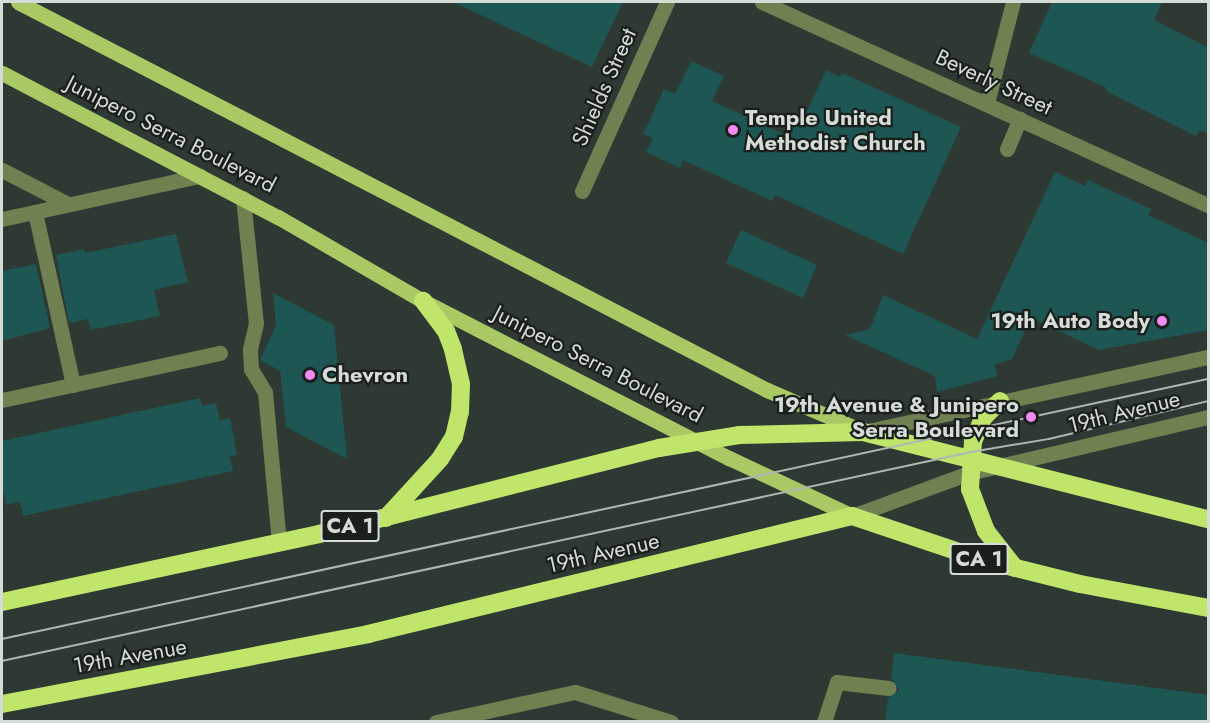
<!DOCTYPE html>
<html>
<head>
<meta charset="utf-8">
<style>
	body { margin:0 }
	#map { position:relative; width:1210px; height:723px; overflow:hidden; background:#2d3932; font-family:Jost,sans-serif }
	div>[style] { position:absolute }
	.building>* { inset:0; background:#1e5653 }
	.minor>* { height:15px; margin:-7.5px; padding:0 7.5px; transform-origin:7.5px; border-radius:7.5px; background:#708051 }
	.major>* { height:15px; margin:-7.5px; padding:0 7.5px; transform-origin:7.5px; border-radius:7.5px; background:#a9c964 }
	.highway>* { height:18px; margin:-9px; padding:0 9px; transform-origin:9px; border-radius:9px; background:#bfe56b }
	.tram>* { height:1.5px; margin:-0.75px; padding:0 0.75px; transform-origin:0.75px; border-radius:0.75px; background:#afb7b3 }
	.dots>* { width:16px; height:16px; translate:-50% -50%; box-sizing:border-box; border:3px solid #1a1f1c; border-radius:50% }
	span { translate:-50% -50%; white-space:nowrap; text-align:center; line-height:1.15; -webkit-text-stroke:4.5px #1a1f1c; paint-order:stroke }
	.shield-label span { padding:2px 4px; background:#1a1f1c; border:2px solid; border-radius:4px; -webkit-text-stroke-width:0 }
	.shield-label { font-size:21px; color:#d5dcd8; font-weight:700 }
	.street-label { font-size:22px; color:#d5dcd8 }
	.poi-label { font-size:22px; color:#d5dcd8; font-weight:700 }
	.left { translate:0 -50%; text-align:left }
	.right { translate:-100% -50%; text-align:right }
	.frame { position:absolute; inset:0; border:3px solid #d5dcd8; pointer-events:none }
</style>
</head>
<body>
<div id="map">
	<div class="building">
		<i style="clip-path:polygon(453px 2px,623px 2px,592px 67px)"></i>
		<i style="clip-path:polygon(1052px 2px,1162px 2px,1154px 20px,1209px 48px,1209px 134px,1199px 130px,1196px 136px,1108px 92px,1105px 87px,1029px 53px)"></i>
		<i style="clip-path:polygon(691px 61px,724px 76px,712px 101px,784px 134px,792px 115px,803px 120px,826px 70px,840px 77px,842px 73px,961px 127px,903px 254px,775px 195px,772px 201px,683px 160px,680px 168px,646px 152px,653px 138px,643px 134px,664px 89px,675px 94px)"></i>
		<i style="clip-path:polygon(1055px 172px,1085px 186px,1088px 180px,1151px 209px,1148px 215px,1209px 243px,1209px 330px,1099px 350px,1031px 318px,1012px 359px,994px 365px,998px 376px,937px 392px,935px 376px,845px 335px,870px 329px,883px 295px,977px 339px)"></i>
		<i style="clip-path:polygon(741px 230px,817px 265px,803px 298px,726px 263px)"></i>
		<i style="clip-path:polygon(176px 234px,188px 282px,154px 290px,160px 316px,90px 330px,88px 319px,69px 323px,56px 255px,84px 249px,85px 253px)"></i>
		<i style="clip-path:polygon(36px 264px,50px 328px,2px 341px,2px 271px)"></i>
		<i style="clip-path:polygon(273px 293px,334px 325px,347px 459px,286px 427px,280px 371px,260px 360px,276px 325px)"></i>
		<i style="clip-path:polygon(200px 398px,202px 406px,216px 403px,220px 420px,230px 418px,237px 455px,230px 456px,233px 471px,23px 516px,20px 502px,6px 505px,2px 485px,2px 441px)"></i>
		<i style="clip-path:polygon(894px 653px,1209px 695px,1209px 722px,885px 722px,888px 698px,899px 690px,891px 678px)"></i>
	</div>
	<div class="minor">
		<i style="left:762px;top:2px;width:490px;rotate:24.5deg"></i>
		<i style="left:987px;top:103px;width:104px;rotate:-75.6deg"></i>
		<i style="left:1007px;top:149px;width:33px;rotate:-67deg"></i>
		<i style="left:2px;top:170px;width:74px;rotate:27.3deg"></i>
		<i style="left:582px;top:191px;width:207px;rotate:-65.8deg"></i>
		<i style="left:243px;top:198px;width:126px;rotate:84.1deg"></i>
		<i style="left:256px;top:323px;width:27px;rotate:103deg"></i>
		<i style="left:250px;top:349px;width:20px;rotate:87deg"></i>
		<i style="left:251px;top:369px;width:27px;rotate:59deg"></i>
		<i style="left:265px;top:392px;width:152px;rotate:84.7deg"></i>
		<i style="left:35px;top:212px;width:177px;rotate:77.6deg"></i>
		<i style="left:2px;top:219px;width:203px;rotate:-12.3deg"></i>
		<i style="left:2px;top:400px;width:223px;rotate:-12.2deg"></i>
		<i style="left:863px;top:432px;width:353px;rotate:-12.3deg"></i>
		<i style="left:852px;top:516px;width:125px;rotate:-20.2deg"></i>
		<i style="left:969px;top:473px;width:245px;rotate:-13.2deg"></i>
		<i style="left:436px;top:722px;width:142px;rotate:-12.2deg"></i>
		<i style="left:575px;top:692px;width:101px;rotate:17.4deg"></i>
		<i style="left:824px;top:722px;width:42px;rotate:-72deg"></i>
		<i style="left:837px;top:682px;width:52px;rotate:6.6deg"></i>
	</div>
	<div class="major">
		<i style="left:18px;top:2px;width:844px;rotate:27.39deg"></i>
		<i style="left:767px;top:390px;width:101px;rotate:23.3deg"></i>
		<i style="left:2px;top:73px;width:311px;rotate:27.6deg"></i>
		<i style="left:278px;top:217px;width:168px;rotate:30.1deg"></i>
		<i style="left:423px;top:301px;width:344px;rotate:27.2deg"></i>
		<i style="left:729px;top:458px;width:136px;rotate:25.2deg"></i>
	</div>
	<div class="highway">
		<i style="left:1000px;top:401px;width:24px;rotate:135deg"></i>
		<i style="left:983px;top:418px;width:25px;rotate:113deg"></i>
		<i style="left:973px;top:441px;width:48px;rotate:93.6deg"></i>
		<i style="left:970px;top:489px;width:45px;rotate:69.1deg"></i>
		<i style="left:986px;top:531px;width:47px;rotate:51.9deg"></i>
		<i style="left:386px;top:518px;width:80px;rotate:-47.5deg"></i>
		<i style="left:440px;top:459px;width:26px;rotate:-58deg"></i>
		<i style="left:454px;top:437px;width:26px;rotate:-77deg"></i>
		<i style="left:460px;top:412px;width:28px;rotate:-88deg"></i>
		<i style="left:461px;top:384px;width:36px;rotate:-103deg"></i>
		<i style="left:453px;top:349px;width:19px;rotate:-111deg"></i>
		<i style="left:446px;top:331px;width:38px;rotate:-127deg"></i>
		<i style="left:2px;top:602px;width:324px;rotate:-12.1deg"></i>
		<i style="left:319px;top:534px;width:351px;rotate:-14.2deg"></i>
		<i style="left:659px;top:448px;width:81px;rotate:-9.2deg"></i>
		<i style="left:739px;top:435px;width:124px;rotate:-1.4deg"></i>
		<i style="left:863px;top:432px;width:356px;rotate:14.2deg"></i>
		<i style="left:2px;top:704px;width:373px;rotate:-10.8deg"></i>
		<i style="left:368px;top:634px;width:498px;rotate:-13.7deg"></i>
		<i style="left:852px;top:516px;width:135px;rotate:18.6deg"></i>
		<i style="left:980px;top:559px;width:103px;rotate:14deg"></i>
		<i style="left:1080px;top:584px;width:130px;rotate:10.6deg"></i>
	</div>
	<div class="tram">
		<i style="left:2px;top:639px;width:1234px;rotate:-12.17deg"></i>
		<i style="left:2px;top:661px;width:991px;rotate:-12.17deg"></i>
		<i style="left:971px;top:452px;width:79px;rotate:-9.5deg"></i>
		<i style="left:1049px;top:439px;width:163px;rotate:-13.4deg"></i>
	</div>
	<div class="dots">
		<i style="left:733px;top:130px;background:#f28af3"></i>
		<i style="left:1162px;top:321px;background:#f28af3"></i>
		<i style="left:310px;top:375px;background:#f28af3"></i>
		<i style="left:1031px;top:417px;background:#f28af3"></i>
	</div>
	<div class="shield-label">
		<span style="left:350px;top:526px">CA 1</span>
		<span style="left:979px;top:559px">CA 1</span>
	</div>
	<div class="street-label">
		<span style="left:994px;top:82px;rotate:25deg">Beverly Street</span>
		<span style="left:604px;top:87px;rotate:-66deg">Shields Street</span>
		<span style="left:171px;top:134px;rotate:27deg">Junipero Serra Boulevard</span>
		<span style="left:598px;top:364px;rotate:27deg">Junipero Serra Boulevard</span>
		<span style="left:1124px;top:412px;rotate:-14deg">19th Avenue</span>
		<span style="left:603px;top:553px;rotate:-13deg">19th Avenue</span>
		<span style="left:130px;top:656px;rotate:-10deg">19th Avenue</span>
	</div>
	<div class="poi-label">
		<span class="left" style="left:745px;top:130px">Temple United<br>Methodist Church</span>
		<span class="right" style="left:1150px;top:321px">19th Auto Body</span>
		<span class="left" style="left:322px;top:375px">Chevron</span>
		<span class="right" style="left:1019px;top:417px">19th Avenue &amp; Junipero<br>Serra Boulevard</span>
	</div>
	<div class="frame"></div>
</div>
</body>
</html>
